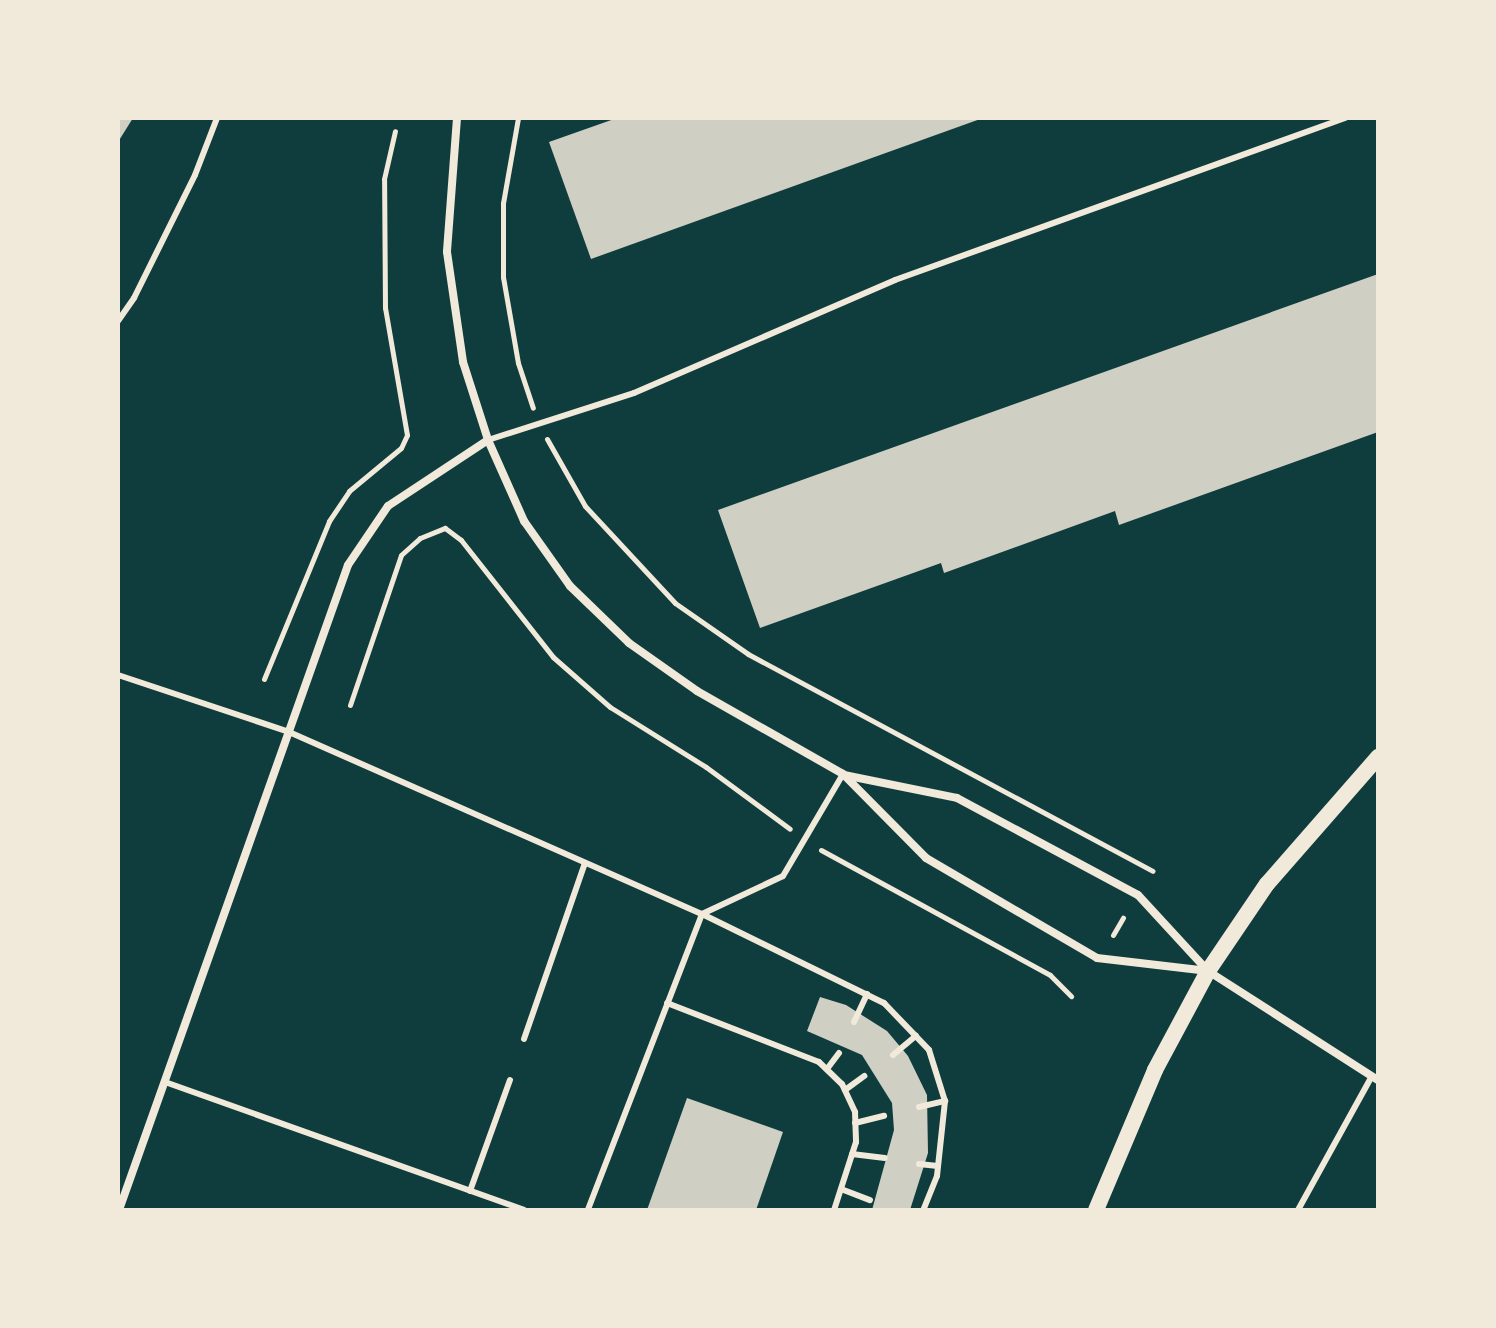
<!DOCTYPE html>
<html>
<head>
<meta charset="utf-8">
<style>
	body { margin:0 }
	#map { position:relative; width:1496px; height:1328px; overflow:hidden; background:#0f3d3e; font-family:"Times New Roman",serif }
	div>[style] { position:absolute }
	.building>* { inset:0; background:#cfcfc3 }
	.path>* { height:5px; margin:-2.5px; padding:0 2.5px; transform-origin:2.5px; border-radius:2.5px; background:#f1e9da }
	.service>* { height:6px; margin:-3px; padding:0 3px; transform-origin:3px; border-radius:3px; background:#f1e9da }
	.minor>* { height:8px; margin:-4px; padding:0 4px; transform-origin:4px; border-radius:4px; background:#f1e9da }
	.secondary>* { height:16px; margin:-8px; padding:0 8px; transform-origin:8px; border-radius:8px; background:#f1e9da }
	span { translate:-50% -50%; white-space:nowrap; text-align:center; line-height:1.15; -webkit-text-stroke:8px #f1e9da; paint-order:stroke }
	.frame { position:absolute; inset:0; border:120px solid #f1e9da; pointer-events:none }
</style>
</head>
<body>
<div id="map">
	<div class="building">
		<i style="clip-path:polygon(118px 118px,133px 118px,118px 142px)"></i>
		<i style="clip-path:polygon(617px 118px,983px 118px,591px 259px,549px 142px)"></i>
		<i style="clip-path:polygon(1378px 274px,1378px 432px,1119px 525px,1115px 511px,944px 573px,941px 563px,760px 628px,718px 510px)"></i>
		<i style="clip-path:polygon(820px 997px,846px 1005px,887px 1031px,908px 1056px,927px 1095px,928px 1153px,910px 1210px,872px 1210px,894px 1130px,892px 1103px,862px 1055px,807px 1031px)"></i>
		<i style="clip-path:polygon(687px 1098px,783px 1132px,756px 1210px,647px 1210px)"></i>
	</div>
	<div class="path">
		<i style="left:518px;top:118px;width:86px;rotate:100deg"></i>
		<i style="left:503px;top:203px;width:74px;rotate:90deg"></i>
		<i style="left:503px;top:277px;width:87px;rotate:80.1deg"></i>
		<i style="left:518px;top:363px;width:47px;rotate:71.6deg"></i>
		<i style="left:547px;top:439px;width:77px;rotate:60.4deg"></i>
		<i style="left:585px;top:506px;width:132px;rotate:47.1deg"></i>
		<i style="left:675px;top:603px;width:89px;rotate:34.9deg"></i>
		<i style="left:748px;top:654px;width:459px;rotate:28.2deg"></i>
		<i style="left:264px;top:679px;width:171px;rotate:-67.6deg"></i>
		<i style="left:329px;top:521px;width:36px;rotate:-56deg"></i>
		<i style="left:349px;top:491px;width:67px;rotate:-39.6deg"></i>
		<i style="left:401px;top:448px;width:14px;rotate:-65deg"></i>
		<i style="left:407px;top:435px;width:129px;rotate:-99.8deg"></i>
		<i style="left:385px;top:308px;width:129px;rotate:-90.4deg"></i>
		<i style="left:384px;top:179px;width:49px;rotate:-77.1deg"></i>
		<i style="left:350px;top:705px;width:158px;rotate:-71.2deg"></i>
		<i style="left:401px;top:555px;width:25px;rotate:-42deg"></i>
		<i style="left:420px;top:538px;width:27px;rotate:-22deg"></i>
		<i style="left:445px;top:528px;width:20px;rotate:37deg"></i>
		<i style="left:461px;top:540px;width:149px;rotate:51.8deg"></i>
		<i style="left:553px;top:657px;width:76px;rotate:41.3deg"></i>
		<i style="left:610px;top:707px;width:113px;rotate:32deg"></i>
		<i style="left:706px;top:767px;width:104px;rotate:36.4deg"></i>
		<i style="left:821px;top:850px;width:261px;rotate:28.6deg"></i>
		<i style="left:1050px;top:975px;width:30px;rotate:45deg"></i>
		<i style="left:1113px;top:935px;width:20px;rotate:-60deg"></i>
	</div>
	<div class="service">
		<i style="left:118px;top:321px;width:28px;rotate:-55deg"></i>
		<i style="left:134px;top:298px;width:137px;rotate:-63.6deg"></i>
		<i style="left:195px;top:175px;width:61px;rotate:-68.9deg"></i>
		<i style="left:488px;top:440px;width:153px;rotate:-17.8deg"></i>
		<i style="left:634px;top:393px;width:284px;rotate:-23.4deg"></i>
		<i style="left:895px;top:280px;width:479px;rotate:-19.8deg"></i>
		<i style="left:118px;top:675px;width:180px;rotate:18.4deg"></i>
		<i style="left:289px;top:732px;width:451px;rotate:23.8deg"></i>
		<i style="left:702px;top:914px;width:317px;rotate:111.1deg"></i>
		<i style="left:702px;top:914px;width:203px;rotate:26.1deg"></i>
		<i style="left:884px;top:1003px;width:65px;rotate:46.2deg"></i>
		<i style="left:929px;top:1050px;width:53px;rotate:72.6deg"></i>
		<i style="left:945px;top:1101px;width:75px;rotate:96.1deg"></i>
		<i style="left:937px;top:1176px;width:37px;rotate:112deg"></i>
		<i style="left:702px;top:914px;width:89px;rotate:-25.1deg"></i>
		<i style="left:783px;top:876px;width:118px;rotate:-59.5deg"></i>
		<i style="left:667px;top:1003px;width:163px;rotate:21.2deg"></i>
		<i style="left:819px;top:1062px;width:32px;rotate:44deg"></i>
		<i style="left:842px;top:1084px;width:31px;rotate:65deg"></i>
		<i style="left:855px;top:1112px;width:30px;rotate:88deg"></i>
		<i style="left:856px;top:1142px;width:71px;rotate:107.9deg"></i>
		<i style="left:854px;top:1022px;width:31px;rotate:-65deg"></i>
		<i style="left:524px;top:1039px;width:186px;rotate:-70.9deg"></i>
		<i style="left:893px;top:1055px;width:30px;rotate:-40deg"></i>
		<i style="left:827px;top:1069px;width:20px;rotate:-53deg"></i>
		<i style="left:165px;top:1082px;width:381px;rotate:19.6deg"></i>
		<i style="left:845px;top:1090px;width:24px;rotate:-36deg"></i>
		<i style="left:919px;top:1107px;width:27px;rotate:-13deg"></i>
		<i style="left:855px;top:1123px;width:30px;rotate:-14deg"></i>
		<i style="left:852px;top:1154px;width:33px;rotate:7deg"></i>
		<i style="left:919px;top:1164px;width:19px;rotate:6deg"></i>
		<i style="left:841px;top:1189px;width:31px;rotate:21deg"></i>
		<i style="left:470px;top:1191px;width:118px;rotate:-70.2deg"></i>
		<i style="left:1298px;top:1210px;width:153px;rotate:-61.1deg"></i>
	</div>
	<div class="minor">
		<i style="left:457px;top:118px;width:134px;rotate:94.3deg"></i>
		<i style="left:447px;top:252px;width:111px;rotate:81.7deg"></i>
		<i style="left:463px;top:362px;width:82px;rotate:72.2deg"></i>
		<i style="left:488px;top:440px;width:89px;rotate:66deg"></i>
		<i style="left:524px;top:521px;width:80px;rotate:54.7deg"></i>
		<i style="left:570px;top:586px;width:82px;rotate:44deg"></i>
		<i style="left:629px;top:643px;width:83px;rotate:35.2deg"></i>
		<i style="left:697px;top:691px;width:168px;rotate:29.6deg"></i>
		<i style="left:843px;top:774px;width:118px;rotate:45.3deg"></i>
		<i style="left:926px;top:858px;width:198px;rotate:30.3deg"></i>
		<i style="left:1097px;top:958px;width:112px;rotate:6.7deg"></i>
		<i style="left:844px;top:775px;width:115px;rotate:11.5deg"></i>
		<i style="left:957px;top:798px;width:205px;rotate:28.2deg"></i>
		<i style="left:1138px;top:895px;width:103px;rotate:47.4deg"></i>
		<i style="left:1208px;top:971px;width:202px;rotate:32.7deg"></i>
		<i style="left:119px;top:1210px;width:684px;rotate:-70.45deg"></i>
		<i style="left:348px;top:565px;width:71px;rotate:-55.9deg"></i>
		<i style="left:388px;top:506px;width:120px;rotate:-33.4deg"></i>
	</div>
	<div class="secondary">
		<i style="left:1096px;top:1210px;width:152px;rotate:-67.1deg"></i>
		<i style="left:1155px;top:1070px;width:112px;rotate:-61.8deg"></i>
		<i style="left:1208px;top:971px;width:105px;rotate:-55.9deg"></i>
		<i style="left:1267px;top:884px;width:169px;rotate:-48.8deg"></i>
	</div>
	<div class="frame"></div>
</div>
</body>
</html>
